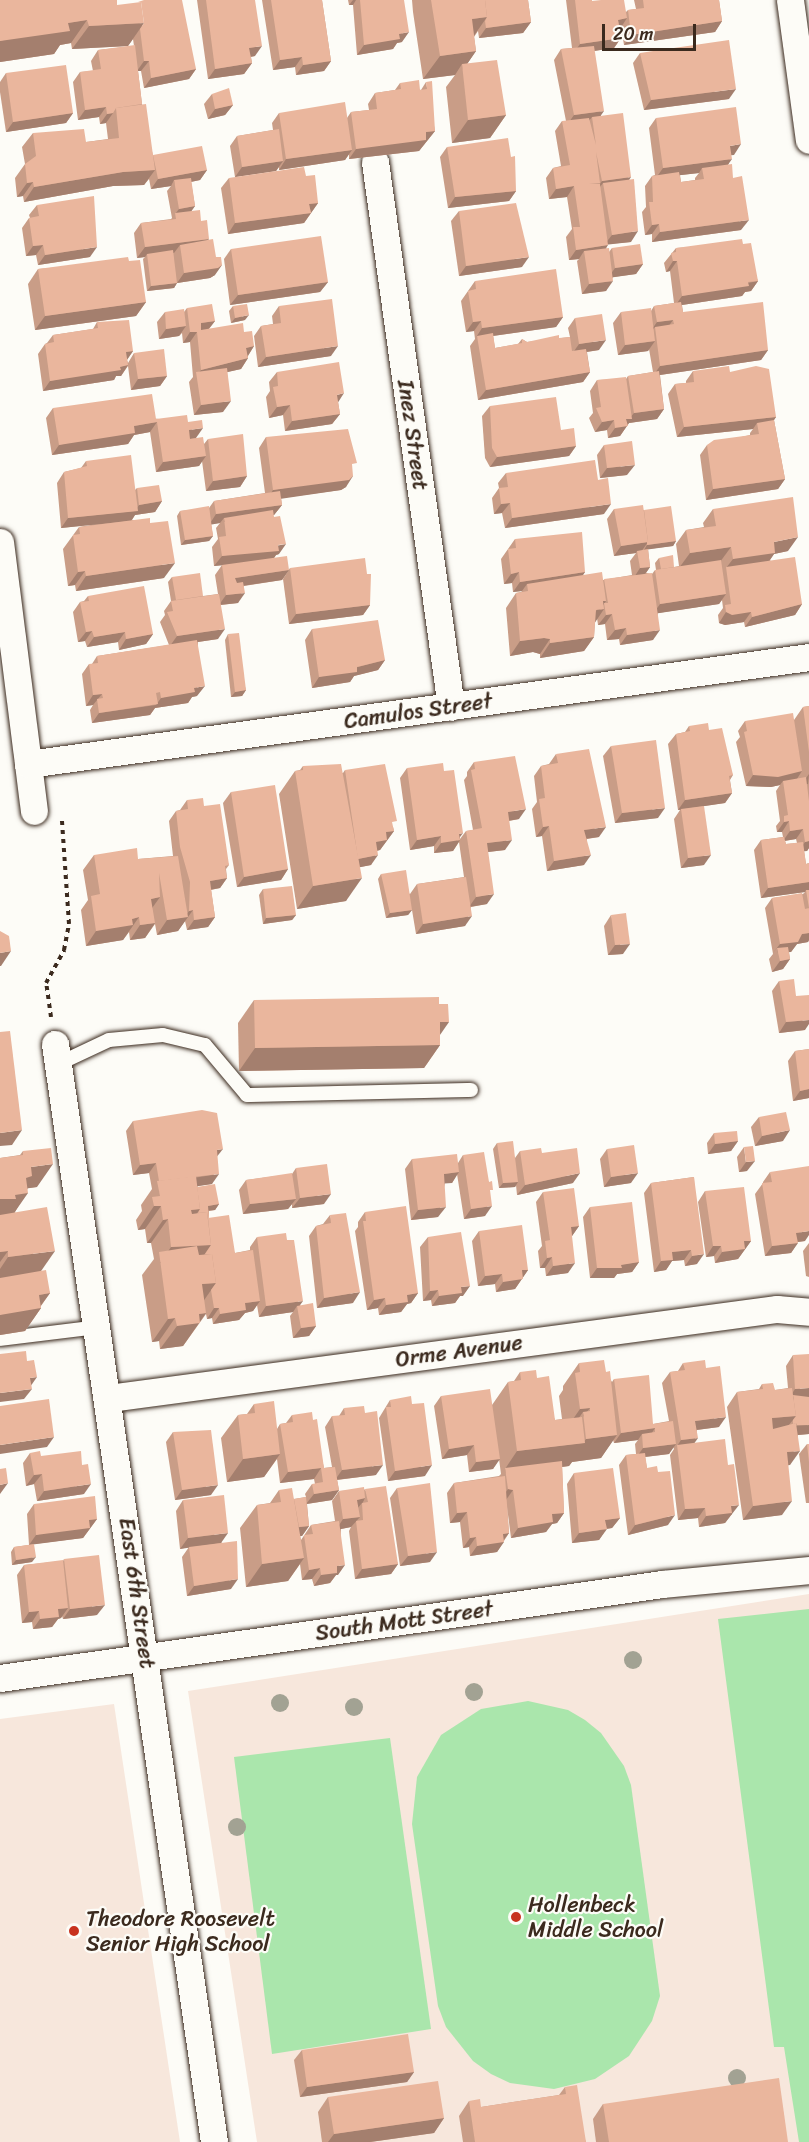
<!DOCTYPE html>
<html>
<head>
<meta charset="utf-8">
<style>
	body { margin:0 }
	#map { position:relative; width:809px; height:2142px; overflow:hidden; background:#fdfcf7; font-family:Sriracha,sans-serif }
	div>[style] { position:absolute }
	.built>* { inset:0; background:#f7e7dc }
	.green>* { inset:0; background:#aae6ac }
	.path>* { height:4px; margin-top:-2px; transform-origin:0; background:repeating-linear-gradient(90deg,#3b2a1e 0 4.5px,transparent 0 9px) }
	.roads { filter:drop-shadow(0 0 2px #3b2a1e) drop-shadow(0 0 2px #3b2a1e) }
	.service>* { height:14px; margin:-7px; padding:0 7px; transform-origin:7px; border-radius:7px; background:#fdfcf7 }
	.minor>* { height:27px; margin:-13.5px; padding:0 13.5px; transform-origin:13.5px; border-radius:13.5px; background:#fdfcf7 }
	.trees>* { width:18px; height:18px; margin:-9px; border-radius:50%; background:#a2a293 }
	.wall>* { inset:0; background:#c99d87 }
	.shaded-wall>* { inset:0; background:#a47f6e }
	.building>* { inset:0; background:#eab69d }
	.dots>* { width:16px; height:16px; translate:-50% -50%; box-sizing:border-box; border:3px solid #fdfcf7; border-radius:50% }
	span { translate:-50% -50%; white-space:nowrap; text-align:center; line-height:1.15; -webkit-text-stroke:4.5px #fdfcf7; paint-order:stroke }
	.street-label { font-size:22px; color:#3b2a1e }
	.poi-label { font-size:22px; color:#3b2a1e }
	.left { translate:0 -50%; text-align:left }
	.scale { position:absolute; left:602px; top:24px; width:94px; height:27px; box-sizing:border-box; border:3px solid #3b2a1e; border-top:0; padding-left:8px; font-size:18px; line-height:21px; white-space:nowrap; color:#3b2a1e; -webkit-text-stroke:4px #fdfcf7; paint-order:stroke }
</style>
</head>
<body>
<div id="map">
	<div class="built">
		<i style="clip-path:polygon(809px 1594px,809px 2142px,257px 2142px,188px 1691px)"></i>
		<i style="clip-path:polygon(114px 1704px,180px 2142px,0 2142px,0 1719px)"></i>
	</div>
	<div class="green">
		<i style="clip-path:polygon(809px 1609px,809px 2142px,799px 2142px,784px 2047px,774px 2047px,718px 1619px)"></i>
		<i style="clip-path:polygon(528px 1701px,568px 1710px,585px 1720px,601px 1733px,624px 1766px,631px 1785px,660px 1996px,652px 2021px,629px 2056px,595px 2079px,554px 2089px,510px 2083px,491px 2074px,473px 2061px,446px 2027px,438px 2006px,412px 1824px,417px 1777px,441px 1735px,481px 1709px)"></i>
		<i style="clip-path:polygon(390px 1738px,431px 2029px,272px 2054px,234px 1757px)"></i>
	</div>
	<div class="path">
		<i style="left:51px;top:1017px;width:34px;rotate:-98deg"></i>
		<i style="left:46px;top:983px;width:38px;rotate:-61deg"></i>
		<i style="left:64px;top:950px;width:26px;rotate:-79deg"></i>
		<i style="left:69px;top:924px;width:104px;rotate:-93.9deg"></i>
	</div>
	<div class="roads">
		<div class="service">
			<i style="left:58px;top:1064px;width:56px;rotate:-25.2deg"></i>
			<i style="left:109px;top:1040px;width:54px;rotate:-5.3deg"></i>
			<i style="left:163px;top:1035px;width:43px;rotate:13.4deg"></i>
			<i style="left:205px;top:1045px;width:65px;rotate:50deg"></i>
			<i style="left:247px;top:1095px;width:224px;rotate:-1.3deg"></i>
			<i style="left:0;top:1339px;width:99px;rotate:-7deg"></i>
		</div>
		<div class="minor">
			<i style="left:790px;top:0;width:141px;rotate:82.3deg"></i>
			<i style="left:375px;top:162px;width:550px;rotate:82.06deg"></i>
			<i style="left:0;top:542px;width:271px;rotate:82.8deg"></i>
			<i style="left:28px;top:764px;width:788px;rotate:-7.8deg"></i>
			<i style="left:55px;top:1044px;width:1109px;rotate:81.76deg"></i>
			<i style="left:109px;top:1398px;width:674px;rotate:-7.59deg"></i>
			<i style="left:777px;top:1309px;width:32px;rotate:5deg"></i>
			<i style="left:0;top:1678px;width:669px;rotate:-8.08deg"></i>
			<i style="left:662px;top:1584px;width:148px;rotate:-5.4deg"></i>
		</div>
	</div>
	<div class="trees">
		<i style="left:633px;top:1660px"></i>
		<i style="left:474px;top:1692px"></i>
		<i style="left:280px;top:1703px"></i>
		<i style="left:354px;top:1707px"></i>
		<i style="left:237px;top:1827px"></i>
		<i style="left:737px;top:2078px"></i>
	</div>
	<div class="wall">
		<i style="clip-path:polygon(0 0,117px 5px,196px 69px,189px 79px,144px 88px,141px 71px,138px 71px,142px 104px,153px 156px,153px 155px,207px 170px,200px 180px,191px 182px,195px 206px,191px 211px,201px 221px,208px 240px,215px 275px,210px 278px,177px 283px,174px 288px,147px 291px,143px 259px,145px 257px,137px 258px,134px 233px,141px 223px,171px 219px,172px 218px,167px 191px,171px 186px,151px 189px,149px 179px,144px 185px,113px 186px,24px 202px,23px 196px,17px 197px,15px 178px,25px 164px,22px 147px,33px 133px,86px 142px,108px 139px,106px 123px,100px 124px,99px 117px,78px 120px,73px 82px,80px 72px,93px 71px,91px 61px,98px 50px,134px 46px,133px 39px,128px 46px,72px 49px,71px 43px,60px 45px,54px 54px,0 62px)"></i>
		<i style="clip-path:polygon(197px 0,255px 0,255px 56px,251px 57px,252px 63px,244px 74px,208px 79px)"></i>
		<i style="clip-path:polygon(262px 0,322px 0,331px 61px,324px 71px,296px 75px,295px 67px,273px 70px)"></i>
		<i style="clip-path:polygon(348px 0,404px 0,402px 42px,397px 43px,393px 49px,357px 55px,353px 5px,349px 5px)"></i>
		<i style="clip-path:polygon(412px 0,528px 0,531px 22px,523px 33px,479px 38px,478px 31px,474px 37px,476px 51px,467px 64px,506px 115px,490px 138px,452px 143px,446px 87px,455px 75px,423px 79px,413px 12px)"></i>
		<i style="clip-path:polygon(566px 0,592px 0,592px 1px,626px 12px,628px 10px,636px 9px,634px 0,719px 0,722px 21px,715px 32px,624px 45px,621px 27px,619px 29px,621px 38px,614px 48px,594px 51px,601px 116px,629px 180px,631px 242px,608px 244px,606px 248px,609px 252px,612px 248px,643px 264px,636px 274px,613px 277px,606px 291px,582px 294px,577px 261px,579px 259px,569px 260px,566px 237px,572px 229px,567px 197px,549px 199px,546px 178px,553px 168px,561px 166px,555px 131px,562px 121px,566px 121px,554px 60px,561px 49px,572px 48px)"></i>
		<i style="clip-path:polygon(640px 53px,729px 99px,644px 110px,633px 63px)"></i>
		<i style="clip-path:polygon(6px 73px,73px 113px,66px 123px,6px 132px,0 92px,0 82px)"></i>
		<i style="clip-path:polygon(426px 82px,435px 131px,419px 151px,349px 159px,349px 154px,345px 160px,279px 170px,279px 167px,276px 171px,235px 177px,230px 146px,237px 136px,273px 130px,272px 123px,279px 113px,347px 118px,351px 112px,369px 110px,368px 104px,375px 93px,395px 90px,400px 83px,421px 90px)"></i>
		<i style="clip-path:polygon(212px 94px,233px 105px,225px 115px,208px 119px,204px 104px)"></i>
		<i style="clip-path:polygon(evenodd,656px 118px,734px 155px,731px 155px,728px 165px,741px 230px,652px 242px,652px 234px,645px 235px,642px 212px,646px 207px,645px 186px,652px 176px,655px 175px,649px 128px,656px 118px,699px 173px,695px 178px,695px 180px,681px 182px,680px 175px,699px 173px)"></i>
		<i style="clip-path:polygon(447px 147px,516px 191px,509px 201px,448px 208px,440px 157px)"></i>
		<i style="clip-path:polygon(306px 176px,318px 203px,304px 223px,228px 234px,221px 188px,229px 178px)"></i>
		<i style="clip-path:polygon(37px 205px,90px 257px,38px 265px,36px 255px,26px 256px,22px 228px,29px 218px,30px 218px,29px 215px)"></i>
		<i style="clip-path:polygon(459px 211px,522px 267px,459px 276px,451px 221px)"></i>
		<i style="clip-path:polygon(743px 244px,758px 281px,751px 291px,745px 292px,742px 296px,682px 305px,683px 312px,768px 350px,761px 360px,660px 375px,664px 409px,657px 419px,629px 423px,620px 436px,608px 438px,607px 430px,595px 432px,589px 418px,593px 413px,590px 391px,597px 380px,626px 379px,628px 376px,653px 372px,649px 349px,648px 351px,618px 355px,613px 323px,621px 312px,651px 311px,654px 306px,674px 303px,670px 271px,666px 272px,664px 263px,676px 248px)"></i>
		<i style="clip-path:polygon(231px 249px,328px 282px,320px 292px,230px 305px,224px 259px)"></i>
		<i style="clip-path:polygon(129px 261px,146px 302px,136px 316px,35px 330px,28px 284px,38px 269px)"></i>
		<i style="clip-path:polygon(475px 281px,563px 317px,556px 327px,493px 336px,495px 348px,518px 344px,522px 339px,527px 342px,570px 337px,568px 328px,575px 318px,599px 350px,587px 352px,590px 372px,583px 382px,478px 400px,470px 346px,475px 339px,474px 331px,466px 332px,461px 301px)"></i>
		<i style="clip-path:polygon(233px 306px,245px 320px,231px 323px,229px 311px)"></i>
		<i style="clip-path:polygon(279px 306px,331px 356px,258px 367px,254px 336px,261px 326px,273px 324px,272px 316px)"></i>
		<i style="clip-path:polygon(187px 308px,215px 321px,209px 329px,244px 332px,254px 346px,248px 356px,248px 358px,241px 369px,227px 372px,223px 412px,194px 415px,189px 382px,193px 377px,190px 342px,183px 343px,182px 333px,179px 336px,159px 339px,157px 322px,165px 312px,184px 312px)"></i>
		<i style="clip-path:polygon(97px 322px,133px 351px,127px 360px,128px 363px,134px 353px,167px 376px,160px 386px,131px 390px,128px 366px,121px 376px,116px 376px,114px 380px,43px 391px,38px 354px,45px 344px,47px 343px,53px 335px,93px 329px)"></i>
		<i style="clip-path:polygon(693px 371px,730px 372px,776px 417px,774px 420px,785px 479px,778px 489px,706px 500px,700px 455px,707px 445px,750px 435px,750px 433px,753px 429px,677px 437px,668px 394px,675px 384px,686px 383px,686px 381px)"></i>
		<i style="clip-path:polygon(277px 372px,338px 402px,340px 414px,332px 424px,285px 431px,283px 415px,269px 418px,266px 397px,270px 391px,269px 382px)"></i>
		<i style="clip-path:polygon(490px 406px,561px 430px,576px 446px,569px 456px,490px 467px,485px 458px,482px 416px)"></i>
		<i style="clip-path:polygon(53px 408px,188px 422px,196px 438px,204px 444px,208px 439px,247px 476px,240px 487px,206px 491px,202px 461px,199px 466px,156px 472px,150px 432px,134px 435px,128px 444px,52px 455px,46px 418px)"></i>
		<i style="clip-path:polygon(266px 437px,352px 469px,346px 487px,341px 490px,281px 498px,282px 505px,274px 515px,273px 515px,279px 554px,276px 555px,274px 558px,289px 570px,282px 580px,244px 586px,238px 603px,221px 605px,218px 639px,198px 642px,197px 696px,192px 697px,188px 703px,155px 708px,150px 715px,92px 723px,90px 710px,93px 705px,86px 706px,82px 674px,89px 664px,92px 664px,97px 656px,169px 645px,160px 622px,165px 615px,164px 611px,171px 601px,168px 582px,172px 577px,203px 596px,218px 594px,215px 575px,222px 565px,214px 566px,212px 547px,218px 539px,216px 528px,220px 523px,211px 524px,213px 536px,209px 541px,181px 545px,177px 516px,180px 511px,209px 508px,214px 501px,265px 493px,259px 448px)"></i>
		<i style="clip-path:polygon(604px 445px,627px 475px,600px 478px,597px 455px)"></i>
		<i style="clip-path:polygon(86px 461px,135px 490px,137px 488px,162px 501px,155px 512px,135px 515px,132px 520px,150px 523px,164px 578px,76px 591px,75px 585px,68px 586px,63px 549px,79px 527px,97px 524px,61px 528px,57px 483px,64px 472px,81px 468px)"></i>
		<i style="clip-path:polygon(506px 473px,604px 514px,505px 528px,502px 513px,494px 514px,492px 498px,499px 488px,498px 483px)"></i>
		<i style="clip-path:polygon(614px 509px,644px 510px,676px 541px,673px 546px,648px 549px,650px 567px,646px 573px,652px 574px,655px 570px,656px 570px,655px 563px,659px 558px,674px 567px,679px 566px,676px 544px,686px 530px,704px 527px,703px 523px,713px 509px,788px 551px,774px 554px,770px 560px,802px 604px,795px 615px,745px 627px,744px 622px,725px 625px,719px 623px,718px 615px,723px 608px,722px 600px,719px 604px,658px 613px,653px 640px,620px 645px,619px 639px,607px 640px,605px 624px,598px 625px,597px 618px,595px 621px,594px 637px,584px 651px,540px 658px,540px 654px,533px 652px,510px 656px,506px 608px,516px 593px,521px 592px,522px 591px,513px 592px,512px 583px,504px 584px,501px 559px,515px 539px,585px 572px,583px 575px,603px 580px,632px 575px,630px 561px,636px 553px,614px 556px,607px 519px)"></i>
		<i style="clip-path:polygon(290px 568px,370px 605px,363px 615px,289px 624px,283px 579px)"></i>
		<i style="clip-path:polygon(88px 596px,153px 634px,146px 644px,119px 650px,118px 642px,87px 647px,85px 641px,78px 642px,73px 612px,80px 602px,84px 601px)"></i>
		<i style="clip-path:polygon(312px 629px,385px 660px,378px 670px,354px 676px,350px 682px,312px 688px,305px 640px)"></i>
		<i style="clip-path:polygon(228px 634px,246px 690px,242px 696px,231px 697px,225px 640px)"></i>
		<i style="clip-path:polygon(evenodd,809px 706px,809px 848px,807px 851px,804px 851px,806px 864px,809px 863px,809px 940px,808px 942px,797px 944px,791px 952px,789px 952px,790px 959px,783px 969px,772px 972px,769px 959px,773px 954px,765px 908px,772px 898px,803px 894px,805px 892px,761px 898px,754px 850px,761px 840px,783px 837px,782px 832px,777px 832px,776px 826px,780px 821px,776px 791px,780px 785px,771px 787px,746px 786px,736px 742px,740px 737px,738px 731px,745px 721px,794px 720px,803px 707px,809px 706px,796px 839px,797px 843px,786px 844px,785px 841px,796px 839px)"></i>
		<i style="clip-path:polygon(689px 726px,709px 730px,733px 775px,730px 780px,732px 793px,725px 803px,704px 806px,704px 865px,681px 868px,674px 819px,680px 810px,678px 810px,668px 744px,676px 734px,685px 732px)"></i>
		<i style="clip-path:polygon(611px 746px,658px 818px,615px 823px,603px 756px)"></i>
		<i style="clip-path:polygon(556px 754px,599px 837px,587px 839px,584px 865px,547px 871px,542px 836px,536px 837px,532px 809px,537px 802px,534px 776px,541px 766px,549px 764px)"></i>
		<i style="clip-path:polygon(474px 762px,519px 819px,509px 821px,505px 850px,488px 852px,487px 904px,471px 907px,465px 926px,416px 934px,412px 910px,408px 915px,386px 918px,378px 879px,381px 874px,410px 894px,417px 884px,464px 877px,459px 842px,453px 851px,434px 853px,434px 846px,410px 850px,400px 778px,407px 768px,460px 837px,460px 839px,466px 831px,473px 830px,464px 780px,467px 776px,467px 772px)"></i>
		<i style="clip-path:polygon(303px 766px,343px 773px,345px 770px,393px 827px,394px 831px,380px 850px,377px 851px,371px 865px,360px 867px,346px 901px,297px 909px,279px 794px,295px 771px,300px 770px)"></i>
		<i style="clip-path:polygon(231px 792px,288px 869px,281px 880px,237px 887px,223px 803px)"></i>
		<i style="clip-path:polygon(187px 800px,204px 806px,229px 865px,226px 869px,227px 878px,220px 888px,211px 890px,215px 917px,208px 927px,187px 930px,185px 921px,178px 931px,157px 935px,155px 924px,145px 938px,130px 940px,129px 932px,123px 940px,86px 946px,81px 910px,88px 900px,83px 870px,94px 855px,138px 859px,173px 856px,169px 821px,176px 811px,180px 810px)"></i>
		<i style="clip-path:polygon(263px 889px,296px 915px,292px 920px,263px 924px,259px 895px)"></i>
		<i style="clip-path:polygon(611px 915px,623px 954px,608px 955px,604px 926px)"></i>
		<i style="clip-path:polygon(779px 981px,796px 996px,805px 1030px,779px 1033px,772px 991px)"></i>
		<i style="clip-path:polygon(254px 1000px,440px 1034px,440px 1045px,424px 1068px,239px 1071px,238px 1023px)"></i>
		<i style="clip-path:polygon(809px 1049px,809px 1098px,793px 1101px,788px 1061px,795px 1051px)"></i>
		<i style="clip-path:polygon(759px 1117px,783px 1141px,755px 1146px,751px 1127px)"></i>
		<i style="clip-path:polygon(133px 1121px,217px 1157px,212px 1184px,197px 1186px,219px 1204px,215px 1210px,209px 1211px,209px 1218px,235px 1253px,250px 1250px,250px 1247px,257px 1237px,300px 1305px,316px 1326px,309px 1336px,293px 1338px,290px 1316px,293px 1312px,259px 1317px,257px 1305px,253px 1311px,245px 1313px,239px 1320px,213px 1324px,212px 1318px,207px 1319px,206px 1314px,183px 1346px,160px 1349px,159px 1341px,152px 1342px,142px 1275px,154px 1259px,151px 1243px,147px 1243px,145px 1229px,138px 1230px,136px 1220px,142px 1211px,141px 1205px,152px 1189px,149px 1173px,133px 1175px,126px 1131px)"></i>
		<i style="clip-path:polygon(714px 1133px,738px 1141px,731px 1151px,708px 1154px,707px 1143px)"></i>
		<i style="clip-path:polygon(497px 1143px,515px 1158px,520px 1151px,542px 1153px,573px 1183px,517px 1195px,516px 1185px,515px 1187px,499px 1188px,493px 1149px)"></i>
		<i style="clip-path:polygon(744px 1147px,747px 1171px,739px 1172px,737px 1157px)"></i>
		<i style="clip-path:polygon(607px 1149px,631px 1183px,604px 1187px,600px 1159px)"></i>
		<i style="clip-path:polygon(23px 1151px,37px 1187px,28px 1188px,15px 1212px,50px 1293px,41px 1306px,41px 1308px,25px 1331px,0 1335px,0 1158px,20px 1155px)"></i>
		<i style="clip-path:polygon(463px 1155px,489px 1182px,490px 1194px,485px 1216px,464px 1219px,457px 1174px,452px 1183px,445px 1183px,438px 1217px,411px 1220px,405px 1169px,412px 1159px,458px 1163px)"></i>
		<i style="clip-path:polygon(296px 1168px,324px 1204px,292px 1208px,292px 1204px,288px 1209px,243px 1214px,239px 1190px,246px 1180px,292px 1174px)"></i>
		<i style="clip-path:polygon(770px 1172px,805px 1241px,798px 1242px,791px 1253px,765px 1256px,755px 1194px,763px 1183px,763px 1182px)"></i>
		<i style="clip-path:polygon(694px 1177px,697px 1264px,685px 1266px,684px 1260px,672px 1261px,666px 1270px,654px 1272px,644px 1193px,651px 1183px)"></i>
		<i style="clip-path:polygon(705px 1191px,751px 1241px,738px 1259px,715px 1263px,714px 1256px,706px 1257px,698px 1202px)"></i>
		<i style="clip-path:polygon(543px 1192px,579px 1226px,572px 1236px,568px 1273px,546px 1276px,545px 1268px,540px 1268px,538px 1251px,542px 1246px,536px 1202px)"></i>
		<i style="clip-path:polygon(590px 1207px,639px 1262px,632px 1272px,617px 1274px,614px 1278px,590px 1278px,583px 1217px)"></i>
		<i style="clip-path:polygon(365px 1212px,418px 1293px,411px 1303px,407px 1304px,401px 1312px,379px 1315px,378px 1308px,367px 1310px,355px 1231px,358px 1227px,358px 1222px)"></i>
		<i style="clip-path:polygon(330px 1215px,353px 1303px,317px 1308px,309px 1236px,316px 1226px,323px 1224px)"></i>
		<i style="clip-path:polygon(479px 1231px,528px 1270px,515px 1289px,496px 1292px,495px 1284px,478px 1286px,472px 1241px)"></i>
		<i style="clip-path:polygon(428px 1237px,463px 1296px,460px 1296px,455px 1303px,432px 1306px,431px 1300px,423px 1301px,420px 1247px)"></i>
		<i style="clip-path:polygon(809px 1243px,809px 1277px,806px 1276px,803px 1251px)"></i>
		<i style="clip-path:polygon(793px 1355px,809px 1434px,798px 1435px,790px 1465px,788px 1465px,782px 1515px,743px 1520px,727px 1407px,737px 1392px,759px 1389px,762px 1384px,775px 1390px,788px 1388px,786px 1366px)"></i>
		<i style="clip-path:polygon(579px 1363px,606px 1372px,612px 1382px,614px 1379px,653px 1424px,669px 1421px,662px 1383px,670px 1372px,678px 1371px,683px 1363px,719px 1427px,697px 1430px,694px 1443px,732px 1515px,731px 1515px,725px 1523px,699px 1527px,698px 1518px,678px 1520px,670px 1455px,674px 1449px,673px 1447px,669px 1454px,645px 1457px,647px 1468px,658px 1472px,668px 1525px,628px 1535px,619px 1465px,626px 1455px,636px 1454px,635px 1444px,638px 1440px,614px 1443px,613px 1440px,601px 1458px,572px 1462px,569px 1466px,562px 1467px,564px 1513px,557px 1523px,552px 1524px,546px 1532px,511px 1538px,507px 1507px,509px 1533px,497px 1552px,470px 1556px,469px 1547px,463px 1548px,460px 1522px,450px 1523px,447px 1493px,454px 1483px,499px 1476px,501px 1474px,499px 1459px,493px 1469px,469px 1472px,467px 1455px,442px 1459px,434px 1406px,441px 1396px,492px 1405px,508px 1382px,514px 1381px,520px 1372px,537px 1378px,555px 1420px,562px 1419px,559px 1396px,563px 1390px,563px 1386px)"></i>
		<i style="clip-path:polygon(390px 1400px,425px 1476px,388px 1481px,379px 1418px)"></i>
		<i style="clip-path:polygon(254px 1404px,277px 1429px,280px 1424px,286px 1423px,292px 1415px,313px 1420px,324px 1468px,332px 1467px,325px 1427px,332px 1416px,339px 1416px,344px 1408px,376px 1475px,337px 1480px,339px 1490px,332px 1500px,307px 1504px,309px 1526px,302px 1536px,300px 1536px,301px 1540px,311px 1525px,335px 1521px,332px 1501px,339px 1491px,364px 1490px,365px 1489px,398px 1564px,391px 1574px,355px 1579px,349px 1531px,351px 1527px,341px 1529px,338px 1575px,336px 1575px,330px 1583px,314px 1586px,312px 1579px,302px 1580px,300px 1564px,288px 1581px,246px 1587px,240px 1528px,257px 1505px,270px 1503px,279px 1490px,294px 1499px,306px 1497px,305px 1494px,312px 1484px,315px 1484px,314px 1479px,280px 1483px,277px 1459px,264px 1477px,227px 1482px,221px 1438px,238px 1415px,247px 1414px)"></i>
		<i style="clip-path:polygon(173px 1432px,211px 1495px,175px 1500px,166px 1442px)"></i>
		<i style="clip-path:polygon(807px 1444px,809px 1444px,809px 1503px,806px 1503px,799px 1454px)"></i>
		<i style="clip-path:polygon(30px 1453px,41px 1456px,84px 1494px,37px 1501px,34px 1484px,26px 1486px,23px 1463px)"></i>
		<i style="clip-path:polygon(574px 1473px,620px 1518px,612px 1528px,606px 1529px,599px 1540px,572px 1543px,567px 1484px)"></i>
		<i style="clip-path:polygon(397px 1488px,430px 1562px,400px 1566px,390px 1498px)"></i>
		<i style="clip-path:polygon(183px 1500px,222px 1543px,231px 1589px,187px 1596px,182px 1557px,189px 1547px,180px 1549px,176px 1511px)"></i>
		<i style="clip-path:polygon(34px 1504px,97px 1519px,83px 1538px,34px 1544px,32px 1562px,12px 1565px,11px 1552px,14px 1547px,29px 1545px,27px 1514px)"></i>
		<i style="clip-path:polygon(64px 1559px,97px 1615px,63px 1619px,62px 1616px,61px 1618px,58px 1619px,52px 1627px,33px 1629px,32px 1622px,22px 1623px,17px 1575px,24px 1565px,63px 1561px)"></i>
		<i style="clip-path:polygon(302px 2050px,414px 2072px,407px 2082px,300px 2097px,294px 2060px)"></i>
		<i style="clip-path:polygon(565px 2087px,586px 2142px,463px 2142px,459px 2116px,469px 2101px,481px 2107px,559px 2095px)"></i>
		<i style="clip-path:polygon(328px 2097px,444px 2118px,434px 2133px,370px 2142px,322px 2142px,318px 2112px)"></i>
		<i style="clip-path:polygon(603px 2104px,788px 2142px,596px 2142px,593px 2119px)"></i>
	</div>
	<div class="shaded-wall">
		<i style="clip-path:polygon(353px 0,356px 0,353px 5px,349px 5px)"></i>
		<i style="clip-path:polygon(487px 17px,471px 40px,472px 19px)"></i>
		<i style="clip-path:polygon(627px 18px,620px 29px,618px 20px)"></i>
		<i style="clip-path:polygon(87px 20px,71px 43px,60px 45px,54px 54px,0 62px,0 41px,68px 23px)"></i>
		<i style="clip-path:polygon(722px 21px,715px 32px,624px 45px,631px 35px)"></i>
		<i style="clip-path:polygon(531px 22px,523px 33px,479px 38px,486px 28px)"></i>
		<i style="clip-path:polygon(144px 23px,128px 46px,72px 49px,89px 26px)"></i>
		<i style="clip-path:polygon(409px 32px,402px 42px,397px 43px,393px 49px,357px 55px,364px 45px,399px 34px)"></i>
		<i style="clip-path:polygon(621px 38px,614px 48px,573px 54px,580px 44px)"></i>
		<i style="clip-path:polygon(262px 46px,255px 56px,242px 58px,249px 48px)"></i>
		<i style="clip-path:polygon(476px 51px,463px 70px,462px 64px,455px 75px,423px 79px,440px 56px)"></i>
		<i style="clip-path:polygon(302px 57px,295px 67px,273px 70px,280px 60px)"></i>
		<i style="clip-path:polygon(144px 61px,149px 61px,141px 71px,137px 71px)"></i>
		<i style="clip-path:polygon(331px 61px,324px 71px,296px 75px,303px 65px)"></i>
		<i style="clip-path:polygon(252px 63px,244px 74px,208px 79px,215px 69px)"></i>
		<i style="clip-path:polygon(196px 69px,189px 79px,144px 88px,151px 78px)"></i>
		<i style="clip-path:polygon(736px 89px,729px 99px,644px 110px,651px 100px)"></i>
		<i style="clip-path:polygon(233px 105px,225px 115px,208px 119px,215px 109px)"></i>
		<i style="clip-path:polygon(106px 107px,99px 117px,78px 120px,85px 110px)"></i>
		<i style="clip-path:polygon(604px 111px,597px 121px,592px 117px,588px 122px,567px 125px,574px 115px)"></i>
		<i style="clip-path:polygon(73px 113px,66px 123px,6px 132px,13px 122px)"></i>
		<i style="clip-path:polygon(113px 113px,106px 123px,100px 124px,107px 114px)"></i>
		<i style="clip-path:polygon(506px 115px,490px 138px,452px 143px,468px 120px)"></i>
		<i style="clip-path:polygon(435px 131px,419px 151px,349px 159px,356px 149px,426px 132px)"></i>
		<i style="clip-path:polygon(741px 144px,734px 155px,723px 156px,730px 146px)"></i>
		<i style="clip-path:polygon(352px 150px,345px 160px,279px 170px,286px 159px)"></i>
		<i style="clip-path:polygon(732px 159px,725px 169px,702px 168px,699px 173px,656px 178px,663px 168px)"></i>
		<i style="clip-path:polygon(283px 161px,276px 171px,235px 177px,242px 167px)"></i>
		<i style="clip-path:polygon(155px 170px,144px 185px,113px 186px,24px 202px,34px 187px,123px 172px)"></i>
		<i style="clip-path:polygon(207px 170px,200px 180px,175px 185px,174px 180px,171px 186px,151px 189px,158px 179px)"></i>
		<i style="clip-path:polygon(631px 177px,624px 188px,603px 183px,597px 191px,595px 191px,602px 181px)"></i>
		<i style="clip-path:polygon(33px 182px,23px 196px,17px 197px,27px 183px)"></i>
		<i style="clip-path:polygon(574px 186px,567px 197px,549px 199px,556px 189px)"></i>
		<i style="clip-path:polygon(516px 191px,509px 201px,448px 208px,455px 197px)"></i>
		<i style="clip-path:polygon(318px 203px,311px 213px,309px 204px)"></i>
		<i style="clip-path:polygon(195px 206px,188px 216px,175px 214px,179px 209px)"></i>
		<i style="clip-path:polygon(311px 213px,304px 223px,228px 234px,235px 223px)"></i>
		<i style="clip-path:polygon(749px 220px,741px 230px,652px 242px,660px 232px)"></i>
		<i style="clip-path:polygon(659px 224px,652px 234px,645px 235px,652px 225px)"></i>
		<i style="clip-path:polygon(638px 231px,631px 242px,604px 245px,612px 235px)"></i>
		<i style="clip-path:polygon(209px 239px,202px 249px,180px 245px,174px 253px,147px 254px,145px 257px,137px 258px,145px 247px)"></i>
		<i style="clip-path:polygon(43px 245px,36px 255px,26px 256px,33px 246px)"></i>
		<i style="clip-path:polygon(608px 245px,601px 256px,584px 251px,579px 259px,569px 260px,576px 250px)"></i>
		<i style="clip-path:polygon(97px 247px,90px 257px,38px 265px,45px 255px)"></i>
		<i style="clip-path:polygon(529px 257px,522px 267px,459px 276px,466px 266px)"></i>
		<i style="clip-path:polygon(673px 261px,677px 261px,670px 271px,666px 272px)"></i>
		<i style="clip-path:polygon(643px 264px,636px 274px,608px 278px,615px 268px)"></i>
		<i style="clip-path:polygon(222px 265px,215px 275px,210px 278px,177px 283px,174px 288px,147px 291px,151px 286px,177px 283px,184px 273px)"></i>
		<i style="clip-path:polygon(613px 281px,606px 291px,582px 294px,589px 284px)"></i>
		<i style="clip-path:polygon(758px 281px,751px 291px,745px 292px,742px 296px,675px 306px,682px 296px)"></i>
		<i style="clip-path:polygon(328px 282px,320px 292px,230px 305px,238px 295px)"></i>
		<i style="clip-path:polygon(146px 302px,136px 316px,35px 330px,45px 316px)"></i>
		<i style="clip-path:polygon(249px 315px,245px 320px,231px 323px,235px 318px)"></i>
		<i style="clip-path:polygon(563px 317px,556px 327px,478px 338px,477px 336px,475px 339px,482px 328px)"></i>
		<i style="clip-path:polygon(673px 320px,666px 330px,655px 327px,651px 332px,650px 332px,657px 322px)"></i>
		<i style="clip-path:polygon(215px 321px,207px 331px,197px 332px,190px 342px,183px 343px,190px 332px,201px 323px)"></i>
		<i style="clip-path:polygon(481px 321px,474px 331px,466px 332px,473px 322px)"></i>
		<i style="clip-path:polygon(186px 326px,179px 336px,159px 339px,166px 329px)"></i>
		<i style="clip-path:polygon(606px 340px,599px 350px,572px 354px,579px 344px)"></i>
		<i style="clip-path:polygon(655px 341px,648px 351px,618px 355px,625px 345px)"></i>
		<i style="clip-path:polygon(254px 346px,247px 357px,246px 348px)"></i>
		<i style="clip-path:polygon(338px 346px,331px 356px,258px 367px,266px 357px)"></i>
		<i style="clip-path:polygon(768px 350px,761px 360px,653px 376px,660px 366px)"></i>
		<i style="clip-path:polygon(133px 351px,126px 361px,126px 352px)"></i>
		<i style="clip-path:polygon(248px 358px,241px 369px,197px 379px,197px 375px,201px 370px)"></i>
		<i style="clip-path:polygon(128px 365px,121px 376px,116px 376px,114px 380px,43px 391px,50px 381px)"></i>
		<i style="clip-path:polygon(590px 372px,583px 382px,478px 400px,486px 390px)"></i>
		<i style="clip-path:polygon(167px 376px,160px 386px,131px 390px,138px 379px)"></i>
		<i style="clip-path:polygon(344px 393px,337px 404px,337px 395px)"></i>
		<i style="clip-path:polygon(231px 401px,223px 412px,194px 415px,201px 405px)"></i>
		<i style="clip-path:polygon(290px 405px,283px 415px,269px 418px,277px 407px)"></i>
		<i style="clip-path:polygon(664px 409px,657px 419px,629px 423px,620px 436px,608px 438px,615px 428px,626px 419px,629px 419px,634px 413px)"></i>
		<i style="clip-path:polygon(340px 414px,332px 424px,285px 431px,292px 421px)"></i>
		<i style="clip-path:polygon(776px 417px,769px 427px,757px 423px,753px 429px,677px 437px,684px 427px)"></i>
		<i style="clip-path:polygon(614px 420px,607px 430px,595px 432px,602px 422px)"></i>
		<i style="clip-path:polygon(157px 422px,150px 432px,134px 435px,128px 444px,52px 455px,59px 445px,134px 426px)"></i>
		<i style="clip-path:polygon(203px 428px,196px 438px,182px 440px,189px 430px)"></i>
		<i style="clip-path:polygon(576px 446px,569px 456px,490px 467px,497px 457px)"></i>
		<i style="clip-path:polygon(206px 456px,199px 466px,156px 472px,163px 462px)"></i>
		<i style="clip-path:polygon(635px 465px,627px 475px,600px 478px,607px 468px)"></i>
		<i style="clip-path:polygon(247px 476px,240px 487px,206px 491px,213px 481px)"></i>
		<i style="clip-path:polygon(353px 476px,346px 487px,341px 490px,266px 501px,273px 490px)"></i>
		<i style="clip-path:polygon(785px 479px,778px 489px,706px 500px,713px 489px)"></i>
		<i style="clip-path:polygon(162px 501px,155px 512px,135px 515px,131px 521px,61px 528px,68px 518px,135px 511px,139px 505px)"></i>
		<i style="clip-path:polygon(510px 503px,502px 513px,494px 514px,501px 504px)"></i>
		<i style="clip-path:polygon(611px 504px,604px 514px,505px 528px,512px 518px)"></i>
		<i style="clip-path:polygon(282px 505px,274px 515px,224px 522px,224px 518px,220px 523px,209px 525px,216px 514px)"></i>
		<i style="clip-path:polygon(213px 536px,209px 541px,181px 545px,185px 540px)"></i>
		<i style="clip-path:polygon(798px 537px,788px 551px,774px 554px,765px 567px,726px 568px,733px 559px,774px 542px)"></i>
		<i style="clip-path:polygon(676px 541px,673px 546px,644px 550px,647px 545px)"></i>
		<i style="clip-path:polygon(648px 542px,641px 552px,637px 551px,636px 553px,614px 556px,621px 546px)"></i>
		<i style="clip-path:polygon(286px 544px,279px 554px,276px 555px,272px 561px,214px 566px,222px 556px)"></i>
		<i style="clip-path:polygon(731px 547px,720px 562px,679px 568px,690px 553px)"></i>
		<i style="clip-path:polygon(175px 563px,164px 578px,76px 591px,86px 576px)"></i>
		<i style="clip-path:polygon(650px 567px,643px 577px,633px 579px,640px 568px)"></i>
		<i style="clip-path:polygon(289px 570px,282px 580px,228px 588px,235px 578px)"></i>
		<i style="clip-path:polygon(85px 571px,75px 585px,68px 586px,78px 572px)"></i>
		<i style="clip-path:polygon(519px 572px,512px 583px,504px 584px,511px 574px)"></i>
		<i style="clip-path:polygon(585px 572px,578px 582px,527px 584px,522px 591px,513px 592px,520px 582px)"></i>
		<i style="clip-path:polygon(245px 593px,238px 603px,219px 605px,226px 595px)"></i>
		<i style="clip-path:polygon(726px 594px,719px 604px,653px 614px,660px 604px)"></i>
		<i style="clip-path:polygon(603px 601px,606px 601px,600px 610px,604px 609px,594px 624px,586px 625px)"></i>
		<i style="clip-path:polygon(802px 604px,795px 615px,745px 627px,752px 617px)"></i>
		<i style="clip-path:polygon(370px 605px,363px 615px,289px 624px,296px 614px)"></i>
		<i style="clip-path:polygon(726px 612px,751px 612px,744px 622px,725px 625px,719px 623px)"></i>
		<i style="clip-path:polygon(612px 614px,605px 624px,598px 625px,606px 615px)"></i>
		<i style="clip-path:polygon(626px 628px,619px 639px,607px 640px,615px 630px)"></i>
		<i style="clip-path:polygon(225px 629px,218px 639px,170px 646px,177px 636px)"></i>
		<i style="clip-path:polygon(660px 630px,653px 640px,620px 645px,627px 635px)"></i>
		<i style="clip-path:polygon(92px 631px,85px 641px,78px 642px,86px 632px)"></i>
		<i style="clip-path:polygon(125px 632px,118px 642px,87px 647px,94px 637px)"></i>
		<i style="clip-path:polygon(153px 634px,146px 644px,119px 650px,126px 639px)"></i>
		<i style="clip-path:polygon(594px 637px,584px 651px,540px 658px,550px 643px)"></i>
		<i style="clip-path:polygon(544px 638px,550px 639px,540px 654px,533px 652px,510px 656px,520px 641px)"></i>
		<i style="clip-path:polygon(385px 660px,378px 670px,354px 676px,350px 682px,312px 688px,319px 677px)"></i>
		<i style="clip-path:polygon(205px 686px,197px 696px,192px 697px,188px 703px,155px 708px,150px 715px,92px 723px,99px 713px,156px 705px,161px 698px,194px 688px)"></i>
		<i style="clip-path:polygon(246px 690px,242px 696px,231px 697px,235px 692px)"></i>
		<i style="clip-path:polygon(102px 694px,93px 705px,86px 706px,93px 695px)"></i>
		<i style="clip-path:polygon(802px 771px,795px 782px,783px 781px,780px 785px,771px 787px,746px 786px,753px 775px)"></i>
		<i style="clip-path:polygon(809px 774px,808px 784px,801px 785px)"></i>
		<i style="clip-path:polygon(732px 793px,725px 803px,678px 810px,685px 800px)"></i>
		<i style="clip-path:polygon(665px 808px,658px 818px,615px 823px,622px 813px)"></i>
		<i style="clip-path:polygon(526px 809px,519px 819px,501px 822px,508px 812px)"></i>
		<i style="clip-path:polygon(789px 821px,782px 832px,777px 832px,784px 822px)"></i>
		<i style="clip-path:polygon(549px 826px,542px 836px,536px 837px,543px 827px)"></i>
		<i style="clip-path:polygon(606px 827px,599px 837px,577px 840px,584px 830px)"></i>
		<i style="clip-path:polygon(803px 829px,796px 839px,783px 841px,790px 831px)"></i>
		<i style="clip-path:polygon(394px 831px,380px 850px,369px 852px,376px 842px,386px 832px)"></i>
		<i style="clip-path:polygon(463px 833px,457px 841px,460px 840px,453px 851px,434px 853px,441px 843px,459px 834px)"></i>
		<i style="clip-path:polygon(441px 836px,434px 846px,410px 850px,417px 840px)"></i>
		<i style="clip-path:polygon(512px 840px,505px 850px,479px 853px,487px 843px)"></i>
		<i style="clip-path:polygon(809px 841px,809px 848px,807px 851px,798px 852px,805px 842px)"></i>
		<i style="clip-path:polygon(378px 855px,371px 865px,351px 869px,358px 859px)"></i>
		<i style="clip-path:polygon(591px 855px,584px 865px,547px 871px,554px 861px)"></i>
		<i style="clip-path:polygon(711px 855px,704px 865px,681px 868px,688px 858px)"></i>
		<i style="clip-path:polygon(288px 869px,281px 880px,237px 887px,244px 877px)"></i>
		<i style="clip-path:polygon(227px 878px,220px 888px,203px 891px,210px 881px)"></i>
		<i style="clip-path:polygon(362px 878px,346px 901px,297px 909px,313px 886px)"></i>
		<i style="clip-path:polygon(809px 882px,809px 891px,806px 890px,805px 892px,761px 898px,768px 888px)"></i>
		<i style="clip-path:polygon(494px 894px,487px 904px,469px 907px,476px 897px)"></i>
		<i style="clip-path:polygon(160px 897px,150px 911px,151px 899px)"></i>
		<i style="clip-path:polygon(193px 910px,178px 931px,157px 935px,167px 920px,185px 917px,189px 911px)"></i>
		<i style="clip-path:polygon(412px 910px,408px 915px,386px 918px,390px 913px)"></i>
		<i style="clip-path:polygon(296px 915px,292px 920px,263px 924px,266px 918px)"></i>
		<i style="clip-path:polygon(472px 916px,465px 926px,416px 934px,423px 924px)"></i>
		<i style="clip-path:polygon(139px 917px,123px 940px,86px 946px,96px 931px,132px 919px)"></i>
		<i style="clip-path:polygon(215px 917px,208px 927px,187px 930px,194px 920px)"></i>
		<i style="clip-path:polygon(155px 923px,145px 938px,130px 940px,140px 925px)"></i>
		<i style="clip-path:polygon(809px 933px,809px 940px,808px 942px,797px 944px,791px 952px,778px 953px,777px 948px,772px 954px,780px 944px,802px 934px)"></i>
		<i style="clip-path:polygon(630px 944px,623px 954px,608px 955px,615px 945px)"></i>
		<i style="clip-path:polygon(11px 951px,1px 966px,0 966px,0 953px)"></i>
		<i style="clip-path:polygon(790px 959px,783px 969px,772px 972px,780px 961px)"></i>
		<i style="clip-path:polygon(809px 1020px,809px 1024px,805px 1030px,779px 1033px,786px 1022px)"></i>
		<i style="clip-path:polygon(440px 1022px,449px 1022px,433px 1045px)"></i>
		<i style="clip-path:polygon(440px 1045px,424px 1068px,239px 1071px,255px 1048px)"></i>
		<i style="clip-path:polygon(809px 1089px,809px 1098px,793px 1101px,800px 1091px)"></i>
		<i style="clip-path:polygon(22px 1130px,12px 1145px,0 1146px,0 1133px)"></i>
		<i style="clip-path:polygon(790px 1130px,783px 1141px,755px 1146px,762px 1136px)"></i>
		<i style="clip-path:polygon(738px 1141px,731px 1151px,708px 1154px,715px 1144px)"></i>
		<i style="clip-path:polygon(223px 1149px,215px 1159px,217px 1150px)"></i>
		<i style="clip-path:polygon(755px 1161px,747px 1171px,739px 1172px,746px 1162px)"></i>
		<i style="clip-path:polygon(156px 1163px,149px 1173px,133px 1175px,140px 1165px)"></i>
		<i style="clip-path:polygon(53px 1164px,37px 1187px,23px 1189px,28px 1193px,12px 1216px,0 1222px,0 1199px,31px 1167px)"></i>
		<i style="clip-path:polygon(459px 1172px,452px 1183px,437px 1184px,444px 1174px)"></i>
		<i style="clip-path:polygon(580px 1173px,573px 1183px,517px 1195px,525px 1185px)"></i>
		<i style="clip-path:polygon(638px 1173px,631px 1183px,604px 1187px,611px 1177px)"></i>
		<i style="clip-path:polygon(219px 1174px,212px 1184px,159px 1192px,160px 1183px)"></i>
		<i style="clip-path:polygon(518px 1182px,515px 1187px,499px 1188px,503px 1183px)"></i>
		<i style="clip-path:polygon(331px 1194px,324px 1204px,292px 1208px,300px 1198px)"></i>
		<i style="clip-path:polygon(296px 1199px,288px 1209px,243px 1214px,250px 1204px)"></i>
		<i style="clip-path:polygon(219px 1204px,215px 1210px,204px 1211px,208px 1206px)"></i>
		<i style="clip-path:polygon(154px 1206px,161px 1206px,145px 1229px,138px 1230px)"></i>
		<i style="clip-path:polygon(492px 1206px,485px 1216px,464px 1219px,471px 1209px)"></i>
		<i style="clip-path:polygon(446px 1207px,438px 1217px,411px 1220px,418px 1210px)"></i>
		<i style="clip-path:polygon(200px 1209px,184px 1232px,191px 1210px)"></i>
		<i style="clip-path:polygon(168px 1219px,151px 1243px,147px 1243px,163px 1220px)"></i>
		<i style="clip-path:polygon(579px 1226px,572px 1236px,571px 1227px)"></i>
		<i style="clip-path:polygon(809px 1231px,809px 1235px,805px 1241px,789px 1243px,796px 1233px)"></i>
		<i style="clip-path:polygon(744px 1241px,751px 1241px,738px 1259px,715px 1263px,722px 1252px)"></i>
		<i style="clip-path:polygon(798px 1243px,791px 1253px,765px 1256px,772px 1246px)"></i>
		<i style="clip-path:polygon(211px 1245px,195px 1268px,160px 1263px,171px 1247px)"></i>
		<i style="clip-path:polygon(713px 1246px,721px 1246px,714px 1256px,706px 1257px)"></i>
		<i style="clip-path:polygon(691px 1250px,684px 1260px,672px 1261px,666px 1270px,654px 1272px,661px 1261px,672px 1252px)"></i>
		<i style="clip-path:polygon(8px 1251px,0 1262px,0 1252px)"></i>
		<i style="clip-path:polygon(55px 1251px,39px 1274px,0 1279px,0 1269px,8px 1257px)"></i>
		<i style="clip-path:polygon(704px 1254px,697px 1264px,685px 1266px,692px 1256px)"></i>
		<i style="clip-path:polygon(552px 1257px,545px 1268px,540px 1268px,547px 1258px)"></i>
		<i style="clip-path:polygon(639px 1262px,632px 1272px,617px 1274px,614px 1278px,590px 1278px,597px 1268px)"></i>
		<i style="clip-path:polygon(575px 1263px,568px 1273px,546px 1276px,553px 1266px)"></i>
		<i style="clip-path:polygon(522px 1270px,528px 1270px,515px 1289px,496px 1292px,503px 1282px)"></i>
		<i style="clip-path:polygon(502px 1274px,495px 1284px,478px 1286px,485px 1276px)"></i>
		<i style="clip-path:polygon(216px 1283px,200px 1306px,202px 1284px)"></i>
		<i style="clip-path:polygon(470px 1286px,463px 1296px,460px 1296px,455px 1303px,432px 1306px,439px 1296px,461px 1287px)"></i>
		<i style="clip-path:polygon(438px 1290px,431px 1300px,423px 1301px,430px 1291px)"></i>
		<i style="clip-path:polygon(360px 1292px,353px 1303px,317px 1308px,324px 1298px)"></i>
		<i style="clip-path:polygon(50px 1293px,39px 1308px,41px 1308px,25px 1331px,0 1335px,0 1315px,39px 1295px)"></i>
		<i style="clip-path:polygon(418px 1293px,411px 1303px,407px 1304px,401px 1312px,379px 1315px,386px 1305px,407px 1295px)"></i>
		<i style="clip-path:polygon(385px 1298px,378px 1308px,367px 1310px,374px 1300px)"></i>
		<i style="clip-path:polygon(260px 1301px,253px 1311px,245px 1313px,239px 1320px,213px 1324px,220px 1314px,245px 1303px)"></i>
		<i style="clip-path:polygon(303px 1301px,298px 1308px,297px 1306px,293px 1312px,259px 1317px,266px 1306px)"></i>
		<i style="clip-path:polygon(214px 1308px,219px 1308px,212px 1318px,207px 1319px)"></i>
		<i style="clip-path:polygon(206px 1313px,183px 1346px,160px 1349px,177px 1326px,199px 1314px)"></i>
		<i style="clip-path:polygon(175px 1318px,159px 1341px,152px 1342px,168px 1319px)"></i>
		<i style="clip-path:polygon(316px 1326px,309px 1336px,293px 1338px,301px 1328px)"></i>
		<i style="clip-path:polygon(37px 1377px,30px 1387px,30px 1378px)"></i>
		<i style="clip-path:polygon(809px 1388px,809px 1398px,788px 1400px,795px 1389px)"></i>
		<i style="clip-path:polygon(32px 1389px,24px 1399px,0 1402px,0 1393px)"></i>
		<i style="clip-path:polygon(590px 1408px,583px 1417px,583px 1412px,569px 1432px,564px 1432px,580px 1409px)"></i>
		<i style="clip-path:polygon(796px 1416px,785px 1430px,762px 1433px,772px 1418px)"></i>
		<i style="clip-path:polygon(726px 1417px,719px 1427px,688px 1431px,695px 1421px)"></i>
		<i style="clip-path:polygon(809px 1425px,809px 1434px,786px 1436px,793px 1426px)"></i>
		<i style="clip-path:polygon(655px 1428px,648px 1439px,642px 1434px,638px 1440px,614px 1443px,621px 1433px)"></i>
		<i style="clip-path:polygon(617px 1435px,601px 1458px,572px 1462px,569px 1466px,506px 1474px,505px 1469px,517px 1451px,583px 1443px,586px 1439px)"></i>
		<i style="clip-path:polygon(54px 1437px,47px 1447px,0 1454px,0 1445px)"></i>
		<i style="clip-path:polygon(698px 1438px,691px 1448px,677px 1446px,681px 1440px)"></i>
		<i style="clip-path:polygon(676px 1444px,669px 1454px,636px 1458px,643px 1448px)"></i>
		<i style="clip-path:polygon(474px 1445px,467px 1455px,442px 1459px,449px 1449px)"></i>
		<i style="clip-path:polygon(800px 1451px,790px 1465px,777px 1467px,787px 1452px)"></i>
		<i style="clip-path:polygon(280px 1454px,264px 1477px,227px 1482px,243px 1459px)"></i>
		<i style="clip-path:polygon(500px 1459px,493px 1469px,469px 1472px,476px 1462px)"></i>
		<i style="clip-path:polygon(383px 1465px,376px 1475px,335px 1480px,342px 1470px)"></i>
		<i style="clip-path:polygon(432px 1465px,425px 1476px,388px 1481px,395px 1471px)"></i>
		<i style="clip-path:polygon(321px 1468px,314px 1479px,280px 1483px,288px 1472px)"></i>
		<i style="clip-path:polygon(42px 1474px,34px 1484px,26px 1486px,34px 1475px)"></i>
		<i style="clip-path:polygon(8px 1483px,0 1494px,0 1485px)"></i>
		<i style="clip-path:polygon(91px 1484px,84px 1494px,37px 1501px,44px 1491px)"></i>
		<i style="clip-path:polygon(218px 1485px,211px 1495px,175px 1500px,182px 1490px)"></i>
		<i style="clip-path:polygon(508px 1489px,513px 1490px,506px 1500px,501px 1499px)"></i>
		<i style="clip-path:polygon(339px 1490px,332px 1500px,306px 1504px,314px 1494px)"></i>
		<i style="clip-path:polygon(365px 1498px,362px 1504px,362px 1503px,357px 1509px,357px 1500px)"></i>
		<i style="clip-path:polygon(792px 1501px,782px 1515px,743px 1520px,753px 1506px)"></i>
		<i style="clip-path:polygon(739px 1505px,725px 1523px,699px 1527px,706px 1516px,731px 1506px)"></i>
		<i style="clip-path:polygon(705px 1508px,698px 1518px,678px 1520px,685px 1509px)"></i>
		<i style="clip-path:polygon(467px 1512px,460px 1522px,450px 1523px,457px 1513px)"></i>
		<i style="clip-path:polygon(564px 1513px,557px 1523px,552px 1524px,546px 1532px,511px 1538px,518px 1528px,552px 1514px)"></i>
		<i style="clip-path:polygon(675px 1515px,668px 1525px,628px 1535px,635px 1525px)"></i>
		<i style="clip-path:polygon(360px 1517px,351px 1527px,336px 1530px,343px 1519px)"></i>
		<i style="clip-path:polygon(620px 1518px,612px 1528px,598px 1530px,605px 1520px)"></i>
		<i style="clip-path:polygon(97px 1519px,83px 1538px,29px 1545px,36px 1535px,89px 1520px)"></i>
		<i style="clip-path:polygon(309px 1526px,302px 1536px,285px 1538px,292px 1528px)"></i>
		<i style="clip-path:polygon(607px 1529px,599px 1540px,572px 1543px,579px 1533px)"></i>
		<i style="clip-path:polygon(228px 1533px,221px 1543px,180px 1549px,188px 1538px)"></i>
		<i style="clip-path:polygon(509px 1533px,502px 1542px,504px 1542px,497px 1552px,470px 1556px,477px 1546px,503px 1534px)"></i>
		<i style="clip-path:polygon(476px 1537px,469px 1547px,463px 1548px,470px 1538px)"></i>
		<i style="clip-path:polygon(437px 1552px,430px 1562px,400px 1566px,408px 1556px)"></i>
		<i style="clip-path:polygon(36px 1557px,32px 1562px,12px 1565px,16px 1560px)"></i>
		<i style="clip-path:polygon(304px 1558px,288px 1581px,246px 1587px,262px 1564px)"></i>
		<i style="clip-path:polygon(398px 1564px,391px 1574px,355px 1579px,362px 1569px)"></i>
		<i style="clip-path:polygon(345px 1565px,338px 1575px,336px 1575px,330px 1583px,314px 1586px,321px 1575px,337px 1566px)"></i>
		<i style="clip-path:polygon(320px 1568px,312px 1579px,302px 1580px,309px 1570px)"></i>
		<i style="clip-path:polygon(238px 1579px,231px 1589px,187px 1596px,194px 1586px)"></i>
		<i style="clip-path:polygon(105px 1605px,97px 1615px,63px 1619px,70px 1609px)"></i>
		<i style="clip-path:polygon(68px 1608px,61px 1618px,58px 1619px,52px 1627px,33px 1629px,40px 1619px,58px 1609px)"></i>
		<i style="clip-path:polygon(39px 1611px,32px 1622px,22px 1623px,29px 1612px)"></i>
		<i style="clip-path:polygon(414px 2072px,407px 2082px,300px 2097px,307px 2087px)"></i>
		<i style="clip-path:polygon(444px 2118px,434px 2133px,370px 2142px,328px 2142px,334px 2134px)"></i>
	</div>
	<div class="building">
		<i style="clip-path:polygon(0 0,117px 0,117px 5px,141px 2px,144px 23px,89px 26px,87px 20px,68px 23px,70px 31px,0 41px)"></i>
		<i style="clip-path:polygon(144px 0,182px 0,196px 69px,151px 78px,149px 61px,144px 61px,140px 29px,144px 23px,141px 2px,138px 2px)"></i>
		<i style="clip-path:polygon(206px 0,255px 0,262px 46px,249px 48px,252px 63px,215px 69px)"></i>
		<i style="clip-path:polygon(271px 0,322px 0,331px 61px,303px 65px,302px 57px,280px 60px)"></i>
		<i style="clip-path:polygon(360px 0,404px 0,409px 32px,399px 34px,400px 39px,364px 45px)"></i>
		<i style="clip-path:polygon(431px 0,485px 0,487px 17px,472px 19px,476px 51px,440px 56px)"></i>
		<i style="clip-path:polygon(485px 0,528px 0,531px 22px,486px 28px,485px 21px,487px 17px)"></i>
		<i style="clip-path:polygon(575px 0,592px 0,592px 1px,601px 0,624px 0,627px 18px,618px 20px,621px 38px,580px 44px)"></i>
		<i style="clip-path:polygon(643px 0,719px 0,722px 21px,631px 35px,628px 10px,644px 8px)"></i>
		<i style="clip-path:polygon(729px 40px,736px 89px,651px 100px,640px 53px)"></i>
		<i style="clip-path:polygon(135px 45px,142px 104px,116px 108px,113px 113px,107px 114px,106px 107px,85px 110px,80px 72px,101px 69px,98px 50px)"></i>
		<i style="clip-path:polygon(594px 46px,604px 111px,574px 115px,561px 49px)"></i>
		<i style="clip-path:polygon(497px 60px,506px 115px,468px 120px,462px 64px)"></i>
		<i style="clip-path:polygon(66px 65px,73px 113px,13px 122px,6px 73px)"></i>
		<i style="clip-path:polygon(419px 80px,420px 90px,427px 89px,426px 82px,432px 81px,435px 131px,426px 132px,426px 140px,356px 149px,351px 112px,377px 109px,375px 93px,401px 89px,400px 83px)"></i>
		<i style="clip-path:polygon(229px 88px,233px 105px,215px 109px,212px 94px)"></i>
		<i style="clip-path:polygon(345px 102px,352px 150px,286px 159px,279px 113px)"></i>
		<i style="clip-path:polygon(146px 104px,155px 170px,123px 172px,34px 187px,33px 182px,27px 183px,25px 164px,36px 156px,33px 133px,84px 129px,86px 142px,119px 138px,116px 108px)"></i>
		<i style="clip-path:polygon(736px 107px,741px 144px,730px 146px,732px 159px,663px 168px,656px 118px)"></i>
		<i style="clip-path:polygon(623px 113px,631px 177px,602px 181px,596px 152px,600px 183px,589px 184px,600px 184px,608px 245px,576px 250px,573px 227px,580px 227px,574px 186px,556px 189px,553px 168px,570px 165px,562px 121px,589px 118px,596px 145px,592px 117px)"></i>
		<i style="clip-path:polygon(279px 129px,283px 161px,242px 167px,237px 136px)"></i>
		<i style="clip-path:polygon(508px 138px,511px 157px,515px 156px,516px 191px,455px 197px,447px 147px)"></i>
		<i style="clip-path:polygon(202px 146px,207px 170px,158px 179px,153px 155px)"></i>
		<i style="clip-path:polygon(732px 164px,733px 178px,742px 176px,749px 220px,660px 232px,659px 224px,652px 225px,649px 202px,653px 202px,652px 176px,679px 172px,681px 182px,704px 179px,702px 168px)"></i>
		<i style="clip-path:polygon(304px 167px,306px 176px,315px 175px,318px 203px,309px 204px,311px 213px,235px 223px,229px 178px)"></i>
		<i style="clip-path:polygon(191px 178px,195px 206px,179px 209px,174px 180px)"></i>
		<i style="clip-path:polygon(634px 179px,638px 231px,612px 235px,603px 183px)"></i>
		<i style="clip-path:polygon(94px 196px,97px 247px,45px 255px,43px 245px,33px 246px,29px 218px,39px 216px,37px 205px)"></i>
		<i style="clip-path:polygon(516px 203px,529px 257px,466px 266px,459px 211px)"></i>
		<i style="clip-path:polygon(200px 210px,201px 221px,207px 220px,209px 239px,145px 247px,141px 223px,176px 219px,175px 213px)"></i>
		<i style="clip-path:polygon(321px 236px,328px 282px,238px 295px,231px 249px)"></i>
		<i style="clip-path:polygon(213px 239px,216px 257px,221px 257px,222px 265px,218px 268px,184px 273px,180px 245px)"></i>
		<i style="clip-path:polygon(742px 239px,743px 244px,751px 243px,758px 281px,748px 282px,749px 286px,682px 296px,677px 261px,673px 261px,671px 253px,676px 252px,676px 248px)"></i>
		<i style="clip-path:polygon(640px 244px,643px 264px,615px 268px,612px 248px)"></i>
		<i style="clip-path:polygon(609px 248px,613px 281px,589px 284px,584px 251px)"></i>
		<i style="clip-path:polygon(173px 250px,177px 283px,151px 286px,147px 254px)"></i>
		<i style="clip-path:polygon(128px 257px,129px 261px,140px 260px,146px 302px,45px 316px,38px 269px)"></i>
		<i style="clip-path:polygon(556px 269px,563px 317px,482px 328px,481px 321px,473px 322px,468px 291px,476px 289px,475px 281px)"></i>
		<i style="clip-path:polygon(332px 299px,338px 346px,266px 357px,261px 326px,281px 323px,279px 306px)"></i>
		<i style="clip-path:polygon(681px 302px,683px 312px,763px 302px,768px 350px,660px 366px,655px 327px,674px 324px,673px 320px,657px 322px,654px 306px)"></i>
		<i style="clip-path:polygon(212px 304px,215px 321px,201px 323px,201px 330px,243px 323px,244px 332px,252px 331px,254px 346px,246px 348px,248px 358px,201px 370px,197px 332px,190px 332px,187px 308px)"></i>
		<i style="clip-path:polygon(247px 304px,249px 315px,235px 318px,233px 306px)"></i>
		<i style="clip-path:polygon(651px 308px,655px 341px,625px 345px,621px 312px)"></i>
		<i style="clip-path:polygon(184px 309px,186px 326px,166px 329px,165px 312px)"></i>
		<i style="clip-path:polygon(602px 314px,606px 340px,579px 344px,575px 318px)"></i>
		<i style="clip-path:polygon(129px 320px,133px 351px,126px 352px,128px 365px,120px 367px,121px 370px,50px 381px,45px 344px,54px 342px,53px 335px,98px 328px,97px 322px)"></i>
		<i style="clip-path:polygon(493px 333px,495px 348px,522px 343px,522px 339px,527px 342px,559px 335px,559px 338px,570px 337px,572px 351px,586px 349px,590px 372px,486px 390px,477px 336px)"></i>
		<i style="clip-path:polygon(164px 349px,167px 376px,138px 379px,134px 353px)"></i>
		<i style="clip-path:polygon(339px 362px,344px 393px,337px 395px,340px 414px,292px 421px,290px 405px,277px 407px,273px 387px,278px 386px,277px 372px)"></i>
		<i style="clip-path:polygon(729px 366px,730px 372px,756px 366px,769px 369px,776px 417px,684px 427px,675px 384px,694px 382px,693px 371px)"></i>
		<i style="clip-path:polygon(227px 368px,231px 401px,201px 405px,196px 372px)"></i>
		<i style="clip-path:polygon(659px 371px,664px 409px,634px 413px,628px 376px)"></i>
		<i style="clip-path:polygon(626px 377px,632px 419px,626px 419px,628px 426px,615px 428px,614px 420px,602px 422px,596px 408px,601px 407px,597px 380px)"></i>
		<i style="clip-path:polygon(152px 394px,156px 419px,187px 415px,188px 422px,202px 420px,203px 428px,189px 430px,190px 439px,203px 437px,206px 456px,163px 462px,157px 422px,134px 426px,135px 433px,59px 445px,53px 408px)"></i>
		<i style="clip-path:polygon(556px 397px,561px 430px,574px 428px,576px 446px,497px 457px,492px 448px,490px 406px)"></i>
		<i style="clip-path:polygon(774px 420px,785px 479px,713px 489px,707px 445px,714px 440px,759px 434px,757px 423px)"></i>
		<i style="clip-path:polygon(348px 429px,357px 463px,352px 464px,353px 476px,349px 480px,273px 490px,266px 437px)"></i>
		<i style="clip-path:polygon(243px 434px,247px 476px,213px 481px,208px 439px)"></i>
		<i style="clip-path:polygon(632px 441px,635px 465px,607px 468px,604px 445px)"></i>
		<i style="clip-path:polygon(131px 455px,138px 511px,68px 518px,64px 472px,87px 466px,86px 461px)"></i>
		<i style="clip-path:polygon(595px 460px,598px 480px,608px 478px,611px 504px,512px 518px,510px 503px,501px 504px,499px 488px,508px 487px,506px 473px)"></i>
		<i style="clip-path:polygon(159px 485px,162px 501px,139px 505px,137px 488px)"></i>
		<i style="clip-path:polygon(280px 491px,282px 505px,216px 514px,214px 501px)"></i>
		<i style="clip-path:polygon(793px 497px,798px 537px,774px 542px,775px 553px,733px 559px,731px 547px,690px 553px,686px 530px,716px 526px,713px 509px)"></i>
		<i style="clip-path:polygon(643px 505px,648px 542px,621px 546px,614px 509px)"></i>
		<i style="clip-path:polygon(209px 506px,213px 536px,185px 540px,180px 511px)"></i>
		<i style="clip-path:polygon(671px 506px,676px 541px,647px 545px,647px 542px,648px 542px,644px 510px)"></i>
		<i style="clip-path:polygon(273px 510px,274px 517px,280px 516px,286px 544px,278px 545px,279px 551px,222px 556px,219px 537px,226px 536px,224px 518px)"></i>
		<i style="clip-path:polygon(150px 518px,150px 523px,168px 521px,175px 563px,86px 576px,85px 571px,78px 572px,73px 535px,80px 534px,79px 527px)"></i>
		<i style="clip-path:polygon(582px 532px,585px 572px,520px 582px,519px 572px,511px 574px,508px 549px,516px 548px,515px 539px)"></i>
		<i style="clip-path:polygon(648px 549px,650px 567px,640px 568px,637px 551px)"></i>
		<i style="clip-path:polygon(673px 555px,674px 567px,661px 569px,659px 558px)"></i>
		<i style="clip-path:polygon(287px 556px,289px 570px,235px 578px,237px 583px,243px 582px,245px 593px,226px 595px,222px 565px)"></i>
		<i style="clip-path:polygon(795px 557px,802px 604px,752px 617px,751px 612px,732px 615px,726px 612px,725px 605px,731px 604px,726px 567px)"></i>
		<i style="clip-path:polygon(365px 558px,367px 574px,371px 574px,370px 605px,296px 614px,290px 568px)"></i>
		<i style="clip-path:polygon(721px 560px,726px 594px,660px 604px,655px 570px)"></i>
		<i style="clip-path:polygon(602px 572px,606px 601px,603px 601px,604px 609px,596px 610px,594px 637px,550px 643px,550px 639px,544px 638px,520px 641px,516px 593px,528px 591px,527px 584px)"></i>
		<i style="clip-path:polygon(200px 573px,203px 596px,176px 600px,172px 577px)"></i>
		<i style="clip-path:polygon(652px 573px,660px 630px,627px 635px,626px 628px,615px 630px,612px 614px,606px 615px,604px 603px,608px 603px,604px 579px)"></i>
		<i style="clip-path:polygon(144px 586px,153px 634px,126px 639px,125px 632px,94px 637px,92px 631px,86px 632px,80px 602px,89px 601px,88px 596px)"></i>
		<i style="clip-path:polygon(219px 594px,225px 629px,177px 636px,167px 612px,173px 611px,171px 601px)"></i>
		<i style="clip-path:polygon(378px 620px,385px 660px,357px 667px,357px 672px,319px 677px,312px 629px)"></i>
		<i style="clip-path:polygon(239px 633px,246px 690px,235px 692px,228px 634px)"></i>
		<i style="clip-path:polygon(197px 640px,205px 686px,194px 688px,195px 692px,161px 698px,160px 692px,156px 693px,158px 704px,99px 713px,97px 699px,103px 698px,102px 694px,93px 695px,89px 664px,98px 663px,97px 656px)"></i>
		<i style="clip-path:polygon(809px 706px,809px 752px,803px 707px)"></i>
		<i style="clip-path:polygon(793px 713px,802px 771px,778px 777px,753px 775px,744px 732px,747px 731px,745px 721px)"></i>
		<i style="clip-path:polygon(708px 723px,709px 730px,722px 728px,733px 775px,729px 776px,732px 793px,685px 800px,676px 734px,690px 731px,689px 726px)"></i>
		<i style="clip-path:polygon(656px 740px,665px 808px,622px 813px,611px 746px)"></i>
		<i style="clip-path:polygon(589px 749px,606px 827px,584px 830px,591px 855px,554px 861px,549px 826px,543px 827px,539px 799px,545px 798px,541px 766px,558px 763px,556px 754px)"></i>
		<i style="clip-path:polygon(515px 756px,526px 809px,508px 812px,512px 840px,487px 843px,494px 894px,476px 897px,466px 831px,482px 828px,471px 770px,475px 769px,474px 762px)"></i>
		<i style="clip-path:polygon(443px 763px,444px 771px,454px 770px,463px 833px,459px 834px,460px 840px,441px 843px,441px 836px,417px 840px,407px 768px)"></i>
		<i style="clip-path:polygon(341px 764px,362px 878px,313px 886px,295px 771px,303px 770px,303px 766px)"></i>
		<i style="clip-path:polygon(385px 764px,397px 821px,392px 822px,394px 831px,386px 832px,387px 840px,376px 842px,378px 855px,358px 859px,345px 770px)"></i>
		<i style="clip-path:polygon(806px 777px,809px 801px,809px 841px,805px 842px,803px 829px,790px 831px,789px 821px,784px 822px,784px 816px,788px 815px,783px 781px)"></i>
		<i style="clip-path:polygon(275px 785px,288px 869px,244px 877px,231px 792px)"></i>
		<i style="clip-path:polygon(203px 798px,204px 806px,220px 804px,229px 865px,225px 866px,227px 878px,210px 881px,215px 917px,194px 920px,193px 910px,189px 911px,190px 882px,180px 847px,176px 811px,188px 809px,187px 800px)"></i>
		<i style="clip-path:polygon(704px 806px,711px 855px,688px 858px,681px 809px)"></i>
		<i style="clip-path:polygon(784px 837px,786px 844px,803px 842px,806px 864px,809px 863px,809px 882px,768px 888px,761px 840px)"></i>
		<i style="clip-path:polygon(137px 848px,138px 859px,178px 856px,188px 917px,167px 920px,159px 873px,160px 897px,151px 899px,155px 923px,140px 925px,139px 917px,132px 919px,133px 925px,96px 931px,91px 896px,100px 894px,94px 855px)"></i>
		<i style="clip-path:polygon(406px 870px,412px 910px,390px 913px,381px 874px)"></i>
		<i style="clip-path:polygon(466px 877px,472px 916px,423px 924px,417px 884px)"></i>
		<i style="clip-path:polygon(292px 886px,296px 915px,266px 918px,263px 889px)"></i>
		<i style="clip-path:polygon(806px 890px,809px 890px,809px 933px,802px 934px,798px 942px,780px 944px,772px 898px,802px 893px,805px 909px,809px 908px)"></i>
		<i style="clip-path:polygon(626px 913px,630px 944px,615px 945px,611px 915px)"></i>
		<i style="clip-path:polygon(0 931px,9px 936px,11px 951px,0 953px)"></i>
		<i style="clip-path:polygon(788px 947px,790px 959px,780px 961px,777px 948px)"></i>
		<i style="clip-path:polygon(794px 979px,796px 996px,809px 995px,809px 1020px,786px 1022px,779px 981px)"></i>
		<i style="clip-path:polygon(439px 997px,439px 1004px,448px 1004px,449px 1022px,440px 1022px,440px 1045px,255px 1048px,254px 1000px)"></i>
		<i style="clip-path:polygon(10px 1031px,22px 1130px,0 1133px,0 1032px)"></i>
		<i style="clip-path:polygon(809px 1049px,809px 1089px,800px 1091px,795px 1051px)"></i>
		<i style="clip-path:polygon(202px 1110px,217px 1113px,223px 1149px,217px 1150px,219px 1174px,159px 1181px,156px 1163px,140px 1165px,133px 1121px)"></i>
		<i style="clip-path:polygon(786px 1112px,790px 1130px,762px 1136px,759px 1117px)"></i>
		<i style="clip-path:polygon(737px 1131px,738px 1141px,715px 1144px,714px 1133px)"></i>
		<i style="clip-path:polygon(513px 1141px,518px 1182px,503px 1183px,497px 1143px)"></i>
		<i style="clip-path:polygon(634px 1145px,638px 1173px,611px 1177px,607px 1149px)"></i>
		<i style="clip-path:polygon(753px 1146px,755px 1161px,746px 1162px,744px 1147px)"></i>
		<i style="clip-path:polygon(51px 1148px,53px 1164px,31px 1167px,32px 1176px,26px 1178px,28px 1193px,15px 1195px,16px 1199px,0 1199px,0 1158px,23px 1155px,23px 1151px)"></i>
		<i style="clip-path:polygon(541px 1148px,542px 1153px,577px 1148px,580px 1173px,525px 1185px,520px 1151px)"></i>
		<i style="clip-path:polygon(484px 1152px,489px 1182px,492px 1181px,493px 1190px,490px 1190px,492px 1206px,471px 1209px,463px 1155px)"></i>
		<i style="clip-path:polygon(457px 1154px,459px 1172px,444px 1174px,446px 1207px,418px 1210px,412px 1159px)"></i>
		<i style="clip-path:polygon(327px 1164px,331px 1194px,300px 1198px,296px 1168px)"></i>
		<i style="clip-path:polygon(809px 1166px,809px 1231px,796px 1233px,798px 1243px,772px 1246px,762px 1183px,772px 1182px,770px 1172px)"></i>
		<i style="clip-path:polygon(292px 1173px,296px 1199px,250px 1204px,246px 1180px)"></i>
		<i style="clip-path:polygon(196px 1176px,200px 1209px,191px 1210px,192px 1214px,207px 1212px,211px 1245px,171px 1247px,168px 1219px,163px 1220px,161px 1206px,154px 1206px,152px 1197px,160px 1196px,157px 1181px)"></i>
		<i style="clip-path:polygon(694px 1177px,704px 1254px,692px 1256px,691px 1250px,672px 1252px,673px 1260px,661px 1261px,651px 1183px)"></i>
		<i style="clip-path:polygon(215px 1184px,219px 1204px,208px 1206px,209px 1218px,208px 1218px,207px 1212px,198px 1213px,200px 1209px,197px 1187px)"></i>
		<i style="clip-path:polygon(744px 1187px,751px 1241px,744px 1241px,745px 1249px,722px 1252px,721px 1246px,713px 1246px,705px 1191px)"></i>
		<i style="clip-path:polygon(574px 1188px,579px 1226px,571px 1227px,575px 1263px,553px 1266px,552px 1257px,547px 1258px,545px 1241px,550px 1240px,543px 1192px)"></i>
		<i style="clip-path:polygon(632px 1202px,639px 1262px,621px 1265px,622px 1268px,597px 1268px,590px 1207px)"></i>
		<i style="clip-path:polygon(406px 1206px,418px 1293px,407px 1295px,408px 1302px,386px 1305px,385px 1298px,374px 1300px,363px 1221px,366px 1221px,365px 1212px)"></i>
		<i style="clip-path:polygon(47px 1207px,55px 1251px,8px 1257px,8px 1251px,0 1252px,0 1215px)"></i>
		<i style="clip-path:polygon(346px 1213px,360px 1292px,324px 1298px,316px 1226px,331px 1223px,330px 1215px)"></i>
		<i style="clip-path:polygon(229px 1215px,235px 1253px,253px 1250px,260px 1301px,245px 1303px,246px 1310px,220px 1314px,219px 1308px,214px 1308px,211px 1290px,216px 1283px,212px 1254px,205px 1254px,211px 1245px,208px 1218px)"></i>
		<i style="clip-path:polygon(522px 1225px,528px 1270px,522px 1270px,523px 1279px,503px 1282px,502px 1274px,485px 1276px,479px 1231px)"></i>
		<i style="clip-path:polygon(461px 1232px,470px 1286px,461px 1287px,462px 1293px,439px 1296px,438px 1290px,430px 1291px,428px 1237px)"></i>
		<i style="clip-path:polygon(286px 1233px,287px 1240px,294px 1240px,303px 1301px,266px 1306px,257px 1237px)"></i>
		<i style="clip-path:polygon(197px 1246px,199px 1255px,212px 1254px,216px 1283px,202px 1284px,206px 1313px,199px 1314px,200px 1323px,177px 1326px,175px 1318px,168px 1319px,159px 1252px)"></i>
		<i style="clip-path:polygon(46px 1270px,50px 1293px,39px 1295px,41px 1308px,0 1315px,0 1278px)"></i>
		<i style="clip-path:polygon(313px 1303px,316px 1326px,301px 1328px,297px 1306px)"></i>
		<i style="clip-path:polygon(26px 1351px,27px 1361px,34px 1360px,37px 1377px,30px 1378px,32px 1389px,0 1393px,0 1354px)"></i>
		<i style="clip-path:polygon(809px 1354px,809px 1388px,795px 1389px,793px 1355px)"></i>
		<i style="clip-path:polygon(604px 1360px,606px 1372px,610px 1371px,617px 1435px,586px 1439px,583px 1412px,590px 1411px,590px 1408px,580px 1409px,575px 1373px,580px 1372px,579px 1363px)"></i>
		<i style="clip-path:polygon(705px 1360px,706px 1368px,720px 1366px,726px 1417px,695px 1421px,698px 1438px,681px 1440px,670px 1372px,685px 1370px,683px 1363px)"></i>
		<i style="clip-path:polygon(536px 1370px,537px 1378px,549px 1376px,555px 1420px,582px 1417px,585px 1443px,517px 1451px,508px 1382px,521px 1380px,520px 1372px)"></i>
		<i style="clip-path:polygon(649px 1375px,653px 1424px,673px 1421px,676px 1444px,643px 1448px,642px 1434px,655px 1432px,655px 1428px,621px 1433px,614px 1379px)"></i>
		<i style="clip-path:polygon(773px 1383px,775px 1390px,792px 1388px,796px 1416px,772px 1418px,773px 1429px,796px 1423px,800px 1451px,787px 1452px,792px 1501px,753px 1506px,737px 1392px,763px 1389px,762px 1384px)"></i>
		<i style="clip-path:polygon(490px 1389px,500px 1459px,476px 1462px,474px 1445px,449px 1449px,441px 1396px)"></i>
		<i style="clip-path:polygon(793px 1395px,809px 1397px,809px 1425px,797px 1425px,796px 1423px,793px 1424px,793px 1420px,796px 1416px)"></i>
		<i style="clip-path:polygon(411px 1396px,412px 1404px,424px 1403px,432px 1465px,395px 1471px,386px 1407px,391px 1407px,390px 1400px)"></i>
		<i style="clip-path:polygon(49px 1399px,54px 1437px,0 1445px,0 1406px)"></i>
		<i style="clip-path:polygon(274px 1401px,280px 1454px,243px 1459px,238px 1415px,255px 1413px,254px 1404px)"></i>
		<i style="clip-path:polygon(364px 1406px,365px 1413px,377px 1411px,383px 1465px,342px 1470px,332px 1416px,345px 1415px,344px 1408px)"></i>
		<i style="clip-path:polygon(312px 1412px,313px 1420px,317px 1419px,324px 1468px,335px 1467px,339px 1490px,314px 1494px,312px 1484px,323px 1482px,321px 1468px,288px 1472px,280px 1424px,293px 1422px,292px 1415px)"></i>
		<i style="clip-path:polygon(211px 1430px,218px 1485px,182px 1490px,173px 1432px)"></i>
		<i style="clip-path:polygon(725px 1439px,728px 1465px,734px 1464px,739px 1505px,731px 1506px,732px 1513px,706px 1516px,705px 1508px,685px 1509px,677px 1445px)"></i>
		<i style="clip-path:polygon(807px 1444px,809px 1444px,809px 1462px)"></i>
		<i style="clip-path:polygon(40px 1451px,41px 1456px,81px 1451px,82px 1465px,88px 1464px,91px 1484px,44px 1491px,42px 1474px,34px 1475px,30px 1453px)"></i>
		<i style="clip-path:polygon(645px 1453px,647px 1468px,657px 1466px,658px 1472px,670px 1471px,675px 1515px,635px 1525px,626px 1455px)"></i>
		<i style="clip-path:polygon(562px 1461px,564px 1513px,552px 1514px,553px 1522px,518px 1528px,513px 1490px,508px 1489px,505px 1468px)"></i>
		<i style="clip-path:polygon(6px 1468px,8px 1483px,0 1485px,0 1469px)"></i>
		<i style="clip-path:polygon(613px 1468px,620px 1518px,605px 1520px,607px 1529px,579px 1533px,574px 1473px)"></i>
		<i style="clip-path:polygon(505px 1476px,509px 1533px,503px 1534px,504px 1542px,477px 1546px,476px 1537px,470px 1538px,467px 1512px,457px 1513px,454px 1483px)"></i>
		<i style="clip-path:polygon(430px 1483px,437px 1552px,408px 1556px,397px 1488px)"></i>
		<i style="clip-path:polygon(386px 1486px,398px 1564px,362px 1569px,356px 1521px,363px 1520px,362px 1503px,368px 1502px,365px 1489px)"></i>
		<i style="clip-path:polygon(364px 1487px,365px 1498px,357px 1500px,360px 1517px,343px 1519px,339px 1491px)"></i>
		<i style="clip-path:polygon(292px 1488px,304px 1558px,262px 1564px,257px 1505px,281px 1502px,279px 1490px)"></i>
		<i style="clip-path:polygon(224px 1495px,228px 1533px,188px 1538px,183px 1500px)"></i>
		<i style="clip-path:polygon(95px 1496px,97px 1519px,89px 1520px,90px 1528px,36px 1535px,34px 1504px)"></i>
		<i style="clip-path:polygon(306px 1497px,309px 1526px,299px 1527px,294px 1499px)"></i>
		<i style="clip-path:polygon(339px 1521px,345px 1565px,337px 1566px,337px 1573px,321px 1575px,320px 1568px,309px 1570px,304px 1535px,313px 1534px,311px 1525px)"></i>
		<i style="clip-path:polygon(237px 1541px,238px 1579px,194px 1586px,189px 1547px)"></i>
		<i style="clip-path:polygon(34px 1544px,36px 1557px,16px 1560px,14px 1547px)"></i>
		<i style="clip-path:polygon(99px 1555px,105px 1605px,70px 1609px,64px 1559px)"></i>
		<i style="clip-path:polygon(63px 1560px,68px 1608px,58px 1609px,59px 1617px,40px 1619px,39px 1611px,29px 1612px,24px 1565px)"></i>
		<i style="clip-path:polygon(408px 2034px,414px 2072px,307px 2087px,302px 2050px)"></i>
		<i style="clip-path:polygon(779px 2078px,788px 2142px,609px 2142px,603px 2104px)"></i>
		<i style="clip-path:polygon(438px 2081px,444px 2118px,334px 2134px,328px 2097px)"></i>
		<i style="clip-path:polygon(577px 2085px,586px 2142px,475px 2142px,469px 2101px,480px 2099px,481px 2107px,566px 2094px,565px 2087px)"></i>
	</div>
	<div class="dots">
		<i style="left:516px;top:1917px;background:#c8321e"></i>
		<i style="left:74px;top:1931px;background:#c8321e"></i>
	</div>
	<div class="street-label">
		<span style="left:413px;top:435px;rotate:82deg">Inez Street</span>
		<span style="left:418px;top:711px;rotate:-8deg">Camulos Street</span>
		<span style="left:459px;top:1351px;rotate:-8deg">Orme Avenue</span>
		<span style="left:137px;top:1593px;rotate:82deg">East 6th Street</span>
		<span style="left:404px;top:1621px;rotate:-8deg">South Mott Street</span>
	</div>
	<div class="poi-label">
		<span class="left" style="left:528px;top:1917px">Hollenbeck<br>Middle School</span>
		<span class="left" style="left:86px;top:1931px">Theodore Roosevelt<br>Senior High School</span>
	</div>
	<div class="scale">20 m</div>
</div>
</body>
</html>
